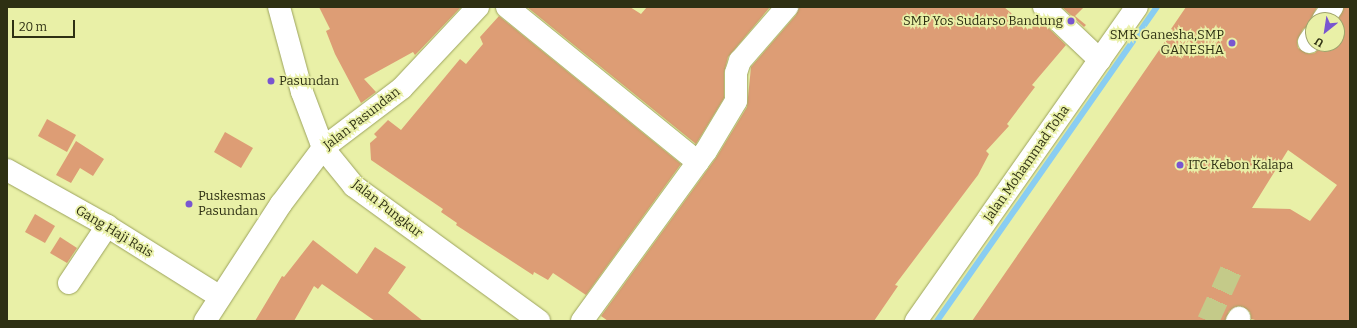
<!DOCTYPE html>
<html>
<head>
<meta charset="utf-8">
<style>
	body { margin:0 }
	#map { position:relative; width:1357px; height:328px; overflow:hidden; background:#e9f0a7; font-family:Bitter,serif }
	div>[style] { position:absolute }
	.stream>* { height:6px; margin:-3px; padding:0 3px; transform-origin:3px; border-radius:3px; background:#89cdf2 }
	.building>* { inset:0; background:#dd9d75 }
	.minor-tunnel>* { height:22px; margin-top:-11px; transform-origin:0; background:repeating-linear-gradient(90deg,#c4ca89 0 22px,transparent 0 33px) }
	.roads { filter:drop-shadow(0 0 1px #9ca35d) drop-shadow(0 0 1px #9ca35d) }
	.minor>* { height:22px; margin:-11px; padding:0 11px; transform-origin:11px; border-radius:11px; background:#fff }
	.major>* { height:22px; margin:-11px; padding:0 11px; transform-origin:11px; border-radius:11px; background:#fff }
	.dots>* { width:11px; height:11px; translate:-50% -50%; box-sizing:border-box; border:2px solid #e9f0a7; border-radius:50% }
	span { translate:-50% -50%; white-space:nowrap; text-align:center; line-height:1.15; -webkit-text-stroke:3.5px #e9f0a7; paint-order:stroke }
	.poi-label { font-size:13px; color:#2e3013 }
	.right { translate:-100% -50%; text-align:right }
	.left { translate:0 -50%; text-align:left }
	.street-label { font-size:13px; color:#2e3013 }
	.frame { position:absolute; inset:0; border:8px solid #2e3013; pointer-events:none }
	.north { position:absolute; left:1305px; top:12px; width:40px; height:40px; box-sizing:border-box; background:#e9f0a7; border:1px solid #9ea36c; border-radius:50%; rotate:210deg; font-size:11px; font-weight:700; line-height:16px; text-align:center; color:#2e3013 }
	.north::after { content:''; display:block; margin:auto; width:14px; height:18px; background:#7956d0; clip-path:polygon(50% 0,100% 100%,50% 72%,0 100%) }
	.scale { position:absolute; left:12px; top:20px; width:63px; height:18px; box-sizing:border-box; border:2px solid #2e3013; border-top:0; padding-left:5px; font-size:12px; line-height:14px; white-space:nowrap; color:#2e3013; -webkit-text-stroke:3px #e9f0a7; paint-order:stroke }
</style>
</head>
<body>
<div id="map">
	<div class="stream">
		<i style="left:937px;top:321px;width:383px;rotate:-55deg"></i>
	</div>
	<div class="building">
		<i style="clip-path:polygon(319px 7px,461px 7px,419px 51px,415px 55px,413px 52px,364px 79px,376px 92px,361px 103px,335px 54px,326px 31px,330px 29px)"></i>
		<i style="clip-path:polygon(527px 7px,630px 7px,641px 14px,647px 7px,770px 7px,728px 57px,724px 73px,724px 98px,696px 144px)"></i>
		<i style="clip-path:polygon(799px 7px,1004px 7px,1030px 29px,1039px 19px,1066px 45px,1032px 85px,1035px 87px,1007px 124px,1009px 126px,986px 151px,989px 154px,978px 175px,895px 285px,898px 286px,874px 321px,608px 321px,601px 316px,716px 158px,747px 107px,751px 67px,796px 15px)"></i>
		<i style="clip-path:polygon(1062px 7px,1084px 7px,1075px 16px,1086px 25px,1084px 27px)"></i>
		<i style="clip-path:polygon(evenodd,1186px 7px,1317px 7px,1311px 19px,1311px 24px,1303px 29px,1297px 41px,1298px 48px,1309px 54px,1315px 53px,1323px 44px,1337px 44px,1337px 22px,1344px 7px,1350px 7px,1350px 321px,1259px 321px,1251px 319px,1250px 312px,1239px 306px,1229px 311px,1225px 321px,972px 321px,1173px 30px,1171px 29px,1186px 7px,1288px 150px,1337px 185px,1310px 221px,1290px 209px,1252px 208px,1288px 150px)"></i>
		<i style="clip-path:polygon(499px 16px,681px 164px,586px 295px,553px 273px,548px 280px,534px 272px,533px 275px,456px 225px,457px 223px,441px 212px,443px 209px,371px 160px,370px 143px,377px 137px,374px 134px,388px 120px,401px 130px,460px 59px,466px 64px,483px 44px,480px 37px)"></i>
		<i style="clip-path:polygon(47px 119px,76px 135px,67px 152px,38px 136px)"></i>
		<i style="clip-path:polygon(225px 132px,253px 148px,241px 168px,214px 152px)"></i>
		<i style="clip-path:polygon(76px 141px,104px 159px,93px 176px,80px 168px,71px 183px,56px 175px)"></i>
		<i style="clip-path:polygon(35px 214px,55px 226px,45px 243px,25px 232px)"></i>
		<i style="clip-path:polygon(60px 237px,77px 248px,67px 263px,50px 253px)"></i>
		<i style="clip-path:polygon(313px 240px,357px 274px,375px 247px,406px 267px,388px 293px,423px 321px,375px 321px,322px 284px,318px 289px,314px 286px,294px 321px,255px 321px,282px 276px,284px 277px)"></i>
	</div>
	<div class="minor-tunnel">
		<i style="left:1208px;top:321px;width:58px;rotate:-65.6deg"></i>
	</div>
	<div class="roads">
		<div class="minor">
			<i style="left:507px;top:7px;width:246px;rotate:39.1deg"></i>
			<i style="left:1044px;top:7px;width:77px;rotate:43.4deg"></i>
			<i style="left:1323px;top:20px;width:16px;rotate:-55deg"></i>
			<i style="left:1309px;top:42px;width:7px;rotate:-56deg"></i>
			<i style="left:7px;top:170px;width:115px;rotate:29.2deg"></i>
			<i style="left:107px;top:226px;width:133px;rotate:32.1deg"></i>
			<i style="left:69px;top:283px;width:69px;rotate:-56.3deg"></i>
			<i style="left:205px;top:321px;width:140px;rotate:-57deg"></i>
			<i style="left:281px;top:204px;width:70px;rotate:-53.1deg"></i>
			<i style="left:323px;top:148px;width:99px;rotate:-37.2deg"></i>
			<i style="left:402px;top:88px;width:111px;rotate:-46.8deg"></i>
			<i style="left:582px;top:321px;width:210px;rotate:-53.9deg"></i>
			<i style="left:706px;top:151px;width:58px;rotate:-59deg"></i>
			<i style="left:736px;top:101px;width:28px;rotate:-90deg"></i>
			<i style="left:736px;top:73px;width:13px;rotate:-72deg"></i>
			<i style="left:740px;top:61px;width:72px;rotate:-49deg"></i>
			<i style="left:1237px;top:321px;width:4px;rotate:-56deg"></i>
		</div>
		<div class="major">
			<i style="left:279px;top:7px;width:88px;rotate:74.9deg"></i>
			<i style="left:302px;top:92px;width:60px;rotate:69.4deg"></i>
			<i style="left:323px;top:148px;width:49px;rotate:50.8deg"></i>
			<i style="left:354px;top:186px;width:229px;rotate:36.1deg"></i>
			<i style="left:916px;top:321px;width:384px;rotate:-54.9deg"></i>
		</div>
	</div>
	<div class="dots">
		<i style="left:1071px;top:21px;background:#7956d0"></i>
		<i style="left:1232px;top:43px;background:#7956d0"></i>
		<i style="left:271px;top:81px;background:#7956d0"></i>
		<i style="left:1180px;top:165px;background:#7956d0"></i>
		<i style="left:189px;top:204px;background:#7956d0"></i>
	</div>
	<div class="poi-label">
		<span class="right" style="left:1063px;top:21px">SMP Yos Sudarso Bandung</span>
		<span class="right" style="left:1224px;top:43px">SMK Ganesha,SMP<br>GANESHA</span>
		<span class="left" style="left:279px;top:81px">Pasundan</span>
		<span class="left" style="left:1188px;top:165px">ITC Kebon Kalapa</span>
		<span class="left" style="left:198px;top:204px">Puskesmas<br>Pasundan</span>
	</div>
	<div class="street-label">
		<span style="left:362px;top:119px;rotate:-38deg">Jalan Pasundan</span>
		<span style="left:1027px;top:164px;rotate:-55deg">Jalan Mohammad Toha</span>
		<span style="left:387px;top:209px;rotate:38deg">Jalan Pungkur</span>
		<span style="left:114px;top:232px;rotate:31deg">Gang Haji Rais</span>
	</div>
	<div class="frame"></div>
	<div class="north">U</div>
	<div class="scale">20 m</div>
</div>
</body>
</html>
